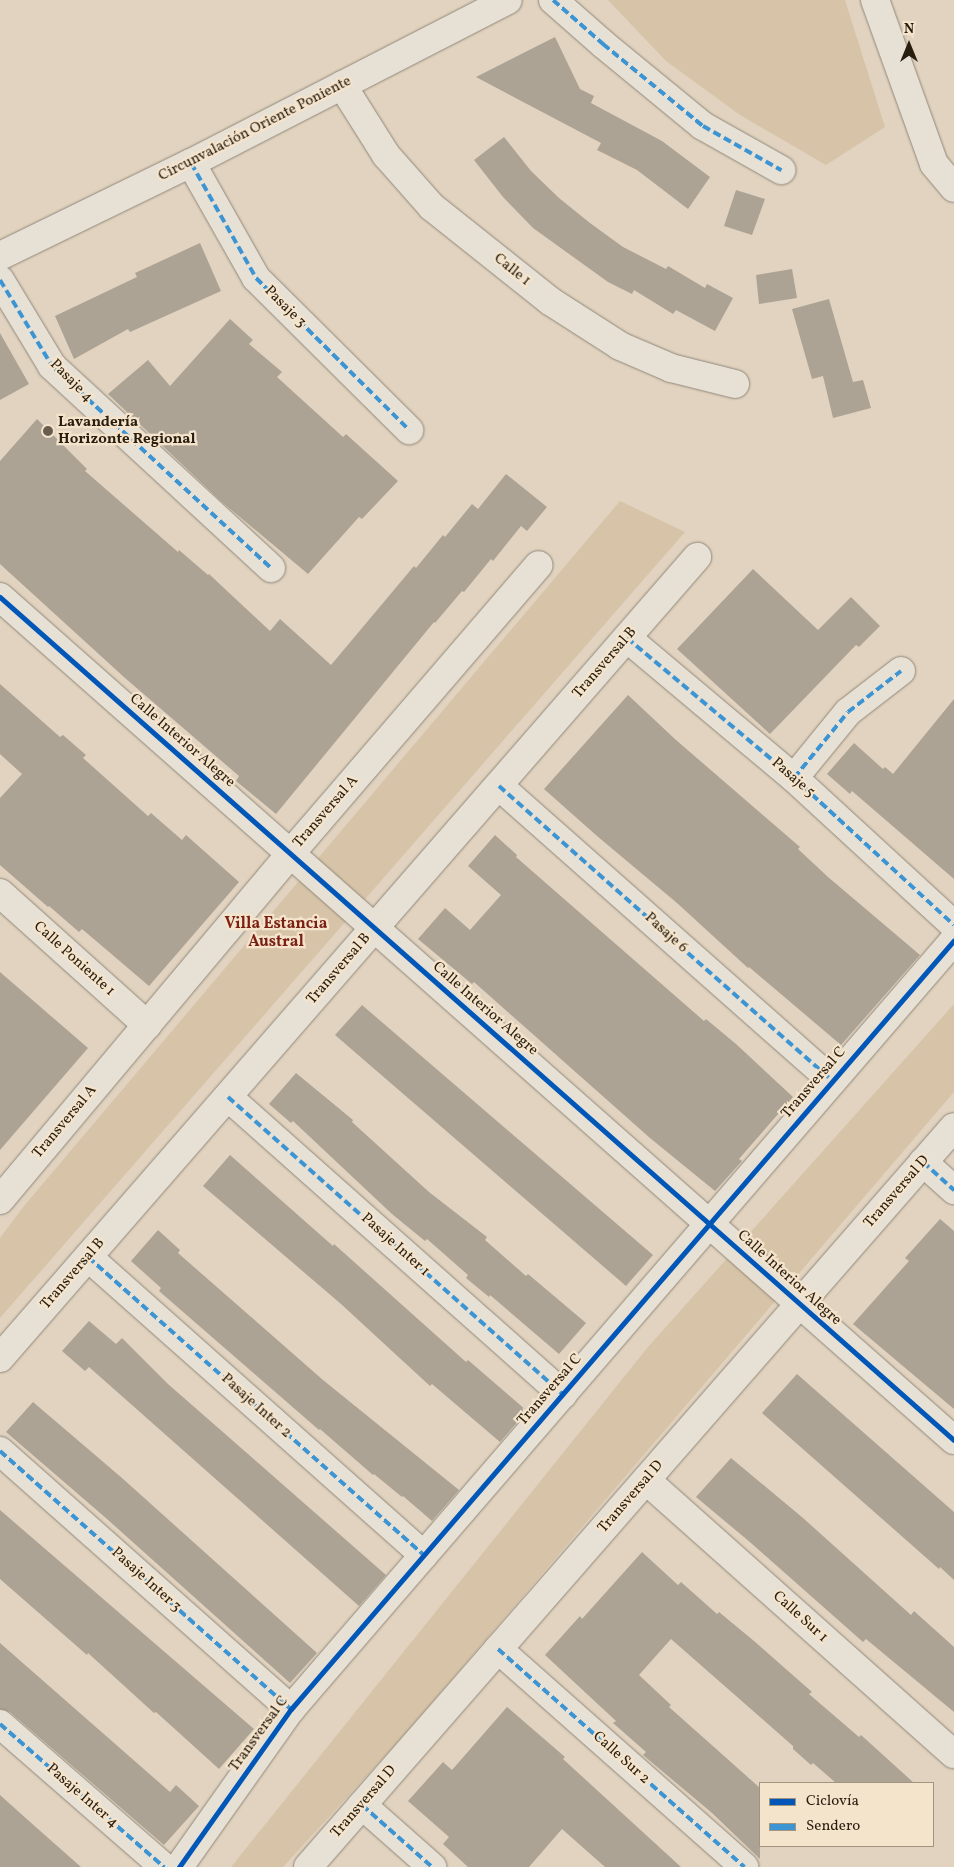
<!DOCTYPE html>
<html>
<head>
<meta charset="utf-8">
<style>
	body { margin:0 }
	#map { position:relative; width:954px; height:1867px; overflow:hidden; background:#e1d3bf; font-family:Vollkorn,serif }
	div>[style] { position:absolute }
	.green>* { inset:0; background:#d7c4a8 }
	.building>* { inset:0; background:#aca395 }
	.roads { filter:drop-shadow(0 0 1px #91877a) drop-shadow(0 0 1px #91877a) }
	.minor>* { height:28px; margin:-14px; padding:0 14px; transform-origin:14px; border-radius:14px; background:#e7e0d5 }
	.quiet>* { height:4px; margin-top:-2px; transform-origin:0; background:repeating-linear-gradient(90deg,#3c94d2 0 8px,transparent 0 12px) }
	.cycleway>* { height:5px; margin:-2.5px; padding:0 2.5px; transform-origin:2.5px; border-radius:2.5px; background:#0057b8 }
	.dots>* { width:14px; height:14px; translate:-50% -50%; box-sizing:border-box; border:2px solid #f5e4cc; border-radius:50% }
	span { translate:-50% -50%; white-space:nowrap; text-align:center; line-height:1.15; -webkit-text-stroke:4.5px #f5e4cc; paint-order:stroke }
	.street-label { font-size:15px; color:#281d0f }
	.poi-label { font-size:15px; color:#281d0f; font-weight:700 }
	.left { translate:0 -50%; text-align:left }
	.neighbourhood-label { font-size:16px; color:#7a1f14; font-weight:700 }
	.legend { position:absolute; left:759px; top:1782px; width:175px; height:65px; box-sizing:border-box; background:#f5e4cc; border:1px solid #a39480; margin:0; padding:6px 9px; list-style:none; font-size:15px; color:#281d0f }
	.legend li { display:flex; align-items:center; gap:10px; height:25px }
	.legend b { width:25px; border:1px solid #a39480 }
	.north { position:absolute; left:884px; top:20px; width:50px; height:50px; -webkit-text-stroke:4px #f5e4cc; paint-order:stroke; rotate:0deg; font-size:14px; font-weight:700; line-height:20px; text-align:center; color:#281d0f }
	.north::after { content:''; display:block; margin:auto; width:18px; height:22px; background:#281d0f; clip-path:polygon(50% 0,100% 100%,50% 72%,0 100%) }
</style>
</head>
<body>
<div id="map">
	<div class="green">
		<i style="clip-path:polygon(608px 0,845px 0,885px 127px,826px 165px,740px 115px,666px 61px)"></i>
		<i style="clip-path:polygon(620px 501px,685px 532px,0 1318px,0 1238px,24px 1206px)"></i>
		<i style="clip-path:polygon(954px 1004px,954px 1092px,406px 1733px,283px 1867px,231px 1867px,648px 1347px)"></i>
	</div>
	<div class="building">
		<i style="clip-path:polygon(555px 37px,580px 89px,594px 96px,591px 103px,662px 141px,710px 177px,688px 209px,637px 170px,597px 150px,601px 143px,476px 77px)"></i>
		<i style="clip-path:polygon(504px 137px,531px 171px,559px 198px,590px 223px,623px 247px,666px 269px,668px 266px,705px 288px,707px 284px,733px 298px,715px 331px,676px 310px,673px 314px,634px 290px,632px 294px,608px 282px,533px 228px,503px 197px,474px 160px)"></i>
		<i style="clip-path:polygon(736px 190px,765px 199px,752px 235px,724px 226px)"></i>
		<i style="clip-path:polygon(200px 243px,221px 291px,130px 332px,128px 329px,74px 359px,55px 316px,137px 277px,135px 273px)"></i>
		<i style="clip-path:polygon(792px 269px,797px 298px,759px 304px,756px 275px)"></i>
		<i style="clip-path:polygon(829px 299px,853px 382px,863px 380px,871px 408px,833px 418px,823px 376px,812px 379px,792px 309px)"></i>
		<i style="clip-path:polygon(230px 319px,253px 340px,249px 344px,282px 372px,277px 377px,343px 437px,346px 434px,398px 481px,362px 519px,359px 517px,308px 574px,222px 502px,108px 394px,148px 360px,170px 386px)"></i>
		<i style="clip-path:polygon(0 333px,29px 384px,0 400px)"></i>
		<i style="clip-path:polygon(37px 419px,87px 469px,85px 471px,178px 552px,179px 550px,208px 575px,209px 574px,270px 631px,280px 619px,331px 665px,414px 566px,416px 568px,443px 535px,445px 537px,472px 504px,478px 509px,506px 474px,547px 507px,527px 531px,521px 526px,493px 561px,491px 559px,464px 592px,462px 591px,435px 623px,434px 622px,276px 814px,236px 781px,239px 776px,125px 678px,0 564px,0 461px)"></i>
		<i style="clip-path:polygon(753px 569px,818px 630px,851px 597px,880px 626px,859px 647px,856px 645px,770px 734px,677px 649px)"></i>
		<i style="clip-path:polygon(0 684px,60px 737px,63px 735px,86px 755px,83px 758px,148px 816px,151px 813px,182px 840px,186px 835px,239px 882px,149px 986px,82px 929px,79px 932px,49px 906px,48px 907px,0 865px,0 798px,22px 774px,0 754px)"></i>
		<i style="clip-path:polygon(628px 695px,676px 740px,800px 847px,798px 849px,828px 877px,920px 955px,841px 1045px,749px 967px,748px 968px,677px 903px,597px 836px,544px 789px)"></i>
		<i style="clip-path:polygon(954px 699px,954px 879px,852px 791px,850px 794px,827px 774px,854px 743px,883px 769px,885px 767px,893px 774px)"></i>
		<i style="clip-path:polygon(495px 835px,517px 855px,516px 857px,704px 1021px,706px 1019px,736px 1044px,793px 1097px,739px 1159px,742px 1161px,715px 1191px,650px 1138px,474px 982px,472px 984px,418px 939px,445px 908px,470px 930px,501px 895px,468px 866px)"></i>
		<i style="clip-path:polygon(0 972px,88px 1048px,0 1150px)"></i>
		<i style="clip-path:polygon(362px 1005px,653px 1255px,626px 1286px,335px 1035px)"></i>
		<i style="clip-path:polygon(296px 1073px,353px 1120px,352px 1122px,429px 1192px,487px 1237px,485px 1240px,526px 1276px,528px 1274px,586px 1323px,559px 1354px,490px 1295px,489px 1297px,466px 1278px,468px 1275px,427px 1239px,425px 1241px,392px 1214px,293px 1121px,291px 1123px,269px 1104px)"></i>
		<i style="clip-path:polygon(230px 1155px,333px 1246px,334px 1244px,466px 1362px,468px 1360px,527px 1411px,500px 1442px,432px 1384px,430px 1386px,341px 1304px,203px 1186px)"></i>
		<i style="clip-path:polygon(940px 1219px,954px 1231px,954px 1409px,853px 1324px,909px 1261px,905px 1258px)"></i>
		<i style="clip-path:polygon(158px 1230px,180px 1250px,178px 1253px,323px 1380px,459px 1490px,432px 1521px,403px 1496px,402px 1497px,374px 1474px,373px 1475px,320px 1429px,319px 1430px,159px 1291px,161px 1288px,131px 1261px)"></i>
		<i style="clip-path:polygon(89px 1321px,116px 1344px,122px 1338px,168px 1384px,386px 1575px,359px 1606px,89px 1367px,85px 1371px,62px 1351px)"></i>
		<i style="clip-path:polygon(797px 1374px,954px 1512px,954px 1580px,940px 1567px,939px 1569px,762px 1413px)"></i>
		<i style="clip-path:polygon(33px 1402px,122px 1478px,317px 1653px,290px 1683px,107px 1519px,6px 1432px)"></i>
		<i style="clip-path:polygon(731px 1458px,803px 1518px,911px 1615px,914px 1611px,954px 1647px,954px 1712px,866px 1639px,863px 1642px,751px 1543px,696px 1497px)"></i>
		<i style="clip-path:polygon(0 1510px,254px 1729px,219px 1769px,156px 1712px,154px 1713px,88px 1653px,87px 1655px,0 1579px)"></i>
		<i style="clip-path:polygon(642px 1552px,678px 1585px,681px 1582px,717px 1614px,719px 1612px,754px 1641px,812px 1692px,809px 1694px,859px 1737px,861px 1735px,914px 1783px,836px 1783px,813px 1763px,811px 1765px,793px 1749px,793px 1746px,671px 1639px,639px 1675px,671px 1705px,669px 1707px,760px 1788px,760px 1859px,712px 1813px,643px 1755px,646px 1752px,613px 1723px,616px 1721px,545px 1655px,580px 1616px,582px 1619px)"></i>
		<i style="clip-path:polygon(0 1643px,170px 1792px,176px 1785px,199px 1806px,164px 1845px,10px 1712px,0 1709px)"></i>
		<i style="clip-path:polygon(507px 1707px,565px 1757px,563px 1759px,681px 1867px,605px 1867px,562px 1829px,529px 1867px,468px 1867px,443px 1844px,449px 1837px,408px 1801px,443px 1762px,452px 1770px)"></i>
		<i style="clip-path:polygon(0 1795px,29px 1821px,81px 1867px,0 1867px)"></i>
	</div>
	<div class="roads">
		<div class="minor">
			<i style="left:553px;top:0;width:67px;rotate:41.3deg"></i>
			<i style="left:603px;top:44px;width:129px;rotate:39.4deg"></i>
			<i style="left:703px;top:126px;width:90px;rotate:29.4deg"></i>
			<i style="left:875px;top:0;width:174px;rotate:70.2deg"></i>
			<i style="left:934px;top:164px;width:31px;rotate:50deg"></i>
			<i style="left:342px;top:85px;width:83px;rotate:57.8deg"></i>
			<i style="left:386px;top:155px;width:69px;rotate:48.5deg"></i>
			<i style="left:432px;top:207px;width:151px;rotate:38.5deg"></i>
			<i style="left:550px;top:301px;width:83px;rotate:32.7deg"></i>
			<i style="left:620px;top:346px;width:56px;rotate:23.3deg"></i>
			<i style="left:671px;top:368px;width:66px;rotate:14deg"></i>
			<i style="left:191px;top:163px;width:132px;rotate:60.5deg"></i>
			<i style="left:256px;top:278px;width:216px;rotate:44.8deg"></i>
			<i style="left:0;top:256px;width:212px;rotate:-26deg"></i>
			<i style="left:191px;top:163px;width:356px;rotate:-27.2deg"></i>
			<i style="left:0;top:280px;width:100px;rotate:58.8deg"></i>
			<i style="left:52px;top:366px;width:298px;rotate:42.7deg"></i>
			<i style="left:0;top:597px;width:1273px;rotate:41.47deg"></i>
			<i style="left:627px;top:638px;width:218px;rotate:40deg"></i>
			<i style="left:794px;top:778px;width:217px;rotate:42.6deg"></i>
			<i style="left:794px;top:778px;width:85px;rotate:-50.7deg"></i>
			<i style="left:848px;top:712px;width:67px;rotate:-37.7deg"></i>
			<i style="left:499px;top:786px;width:445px;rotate:41.5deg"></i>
			<i style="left:0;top:893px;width:198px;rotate:41.9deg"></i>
			<i style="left:228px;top:1097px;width:448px;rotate:41.6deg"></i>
			<i style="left:923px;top:1162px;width:42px;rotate:42.1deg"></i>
			<i style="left:0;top:1200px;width:451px;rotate:-50deg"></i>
			<i style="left:290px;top:854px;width:381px;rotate:-49.3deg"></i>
			<i style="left:88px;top:1257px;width:449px;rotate:41.6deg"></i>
			<i style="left:0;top:1358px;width:1062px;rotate:-48.97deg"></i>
			<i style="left:0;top:1451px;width:389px;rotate:41.6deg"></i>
			<i style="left:646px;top:1480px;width:412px;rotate:41.7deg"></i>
			<i style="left:498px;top:1649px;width:329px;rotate:41.5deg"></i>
			<i style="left:0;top:1724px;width:218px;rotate:41.1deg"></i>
			<i style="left:362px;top:1805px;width:94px;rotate:41.5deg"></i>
			<i style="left:179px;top:1867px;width:194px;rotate:-54.7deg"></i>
			<i style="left:291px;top:1709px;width:1015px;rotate:-49.23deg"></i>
			<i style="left:308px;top:1867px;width:982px;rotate:-48.88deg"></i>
		</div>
	</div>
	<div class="quiet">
		<i style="left:553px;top:0;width:67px;rotate:41.3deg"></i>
		<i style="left:603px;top:44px;width:129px;rotate:39.4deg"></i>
		<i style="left:703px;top:126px;width:90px;rotate:29.4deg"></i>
		<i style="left:191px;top:163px;width:132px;rotate:60.5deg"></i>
		<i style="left:256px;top:278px;width:216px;rotate:44.8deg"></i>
		<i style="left:0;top:280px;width:100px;rotate:58.8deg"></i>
		<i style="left:52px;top:366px;width:298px;rotate:42.7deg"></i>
		<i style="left:627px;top:638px;width:218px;rotate:40deg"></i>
		<i style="left:794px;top:778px;width:217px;rotate:42.6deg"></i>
		<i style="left:794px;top:778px;width:85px;rotate:-50.7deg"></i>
		<i style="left:848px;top:712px;width:67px;rotate:-37.7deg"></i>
		<i style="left:499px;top:786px;width:445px;rotate:41.5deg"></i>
		<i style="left:228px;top:1097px;width:448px;rotate:41.6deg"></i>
		<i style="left:923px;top:1162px;width:42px;rotate:42.1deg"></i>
		<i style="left:88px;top:1257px;width:449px;rotate:41.6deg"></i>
		<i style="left:0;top:1451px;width:389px;rotate:41.6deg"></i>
		<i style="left:498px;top:1649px;width:329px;rotate:41.5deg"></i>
		<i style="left:0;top:1724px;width:218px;rotate:41.1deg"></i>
		<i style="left:362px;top:1805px;width:94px;rotate:41.5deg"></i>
	</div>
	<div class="cycleway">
		<i style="left:0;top:597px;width:1273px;rotate:41.47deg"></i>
		<i style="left:179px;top:1867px;width:194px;rotate:-54.7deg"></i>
		<i style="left:291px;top:1709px;width:1015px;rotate:-49.23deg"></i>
	</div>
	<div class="dots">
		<i style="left:48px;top:431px;background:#695d4d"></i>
	</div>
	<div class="street-label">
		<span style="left:255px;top:129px;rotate:-27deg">Circunvalación Oriente Poniente</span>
		<span style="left:512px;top:270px;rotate:39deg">Calle 1</span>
		<span style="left:285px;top:307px;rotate:45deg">Pasaje 3</span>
		<span style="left:71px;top:381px;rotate:45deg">Pasaje 4</span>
		<span style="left:605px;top:663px;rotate:-49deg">Transversal B</span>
		<span style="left:182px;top:741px;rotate:41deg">Calle Interior Alegre</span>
		<span style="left:793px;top:778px;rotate:41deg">Pasaje 5</span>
		<span style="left:326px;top:812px;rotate:-49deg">Transversal A</span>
		<span style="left:666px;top:933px;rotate:42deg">Pasaje 6</span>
		<span style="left:74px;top:959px;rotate:42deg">Calle Poniente 1</span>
		<span style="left:339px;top:969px;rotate:-49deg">Transversal B</span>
		<span style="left:485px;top:1009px;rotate:41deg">Calle Interior Alegre</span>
		<span style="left:814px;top:1083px;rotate:-49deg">Transversal C</span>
		<span style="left:65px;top:1122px;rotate:-50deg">Transversal A</span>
		<span style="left:897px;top:1192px;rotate:-49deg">Transversal D</span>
		<span style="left:395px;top:1245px;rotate:42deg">Pasaje Inter 1</span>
		<span style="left:73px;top:1274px;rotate:-49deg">Transversal B</span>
		<span style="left:789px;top:1278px;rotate:42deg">Calle Interior Alegre</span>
		<span style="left:550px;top:1390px;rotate:-49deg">Transversal C</span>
		<span style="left:256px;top:1406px;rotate:42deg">Pasaje Inter 2</span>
		<span style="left:631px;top:1497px;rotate:-49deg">Transversal D</span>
		<span style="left:146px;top:1580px;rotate:42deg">Pasaje Inter 3</span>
		<span style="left:800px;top:1617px;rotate:42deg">Calle Sur 1</span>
		<span style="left:259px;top:1734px;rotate:-54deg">Transversal C</span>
		<span style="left:621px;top:1758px;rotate:42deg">Calle Sur 2</span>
		<span style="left:82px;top:1796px;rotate:41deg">Pasaje Inter 4</span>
		<span style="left:364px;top:1802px;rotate:-49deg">Transversal D</span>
	</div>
	<div class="poi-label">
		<span class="left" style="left:58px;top:431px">Lavandería<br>Horizonte Regional</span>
	</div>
	<div class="neighbourhood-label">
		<span style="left:276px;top:933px">Villa Estancia<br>Austral</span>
	</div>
	<ul class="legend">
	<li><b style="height:6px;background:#0057b8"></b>Ciclovía</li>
	<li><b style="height:6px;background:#3c94d2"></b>Sendero</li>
	</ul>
	<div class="north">N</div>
</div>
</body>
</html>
